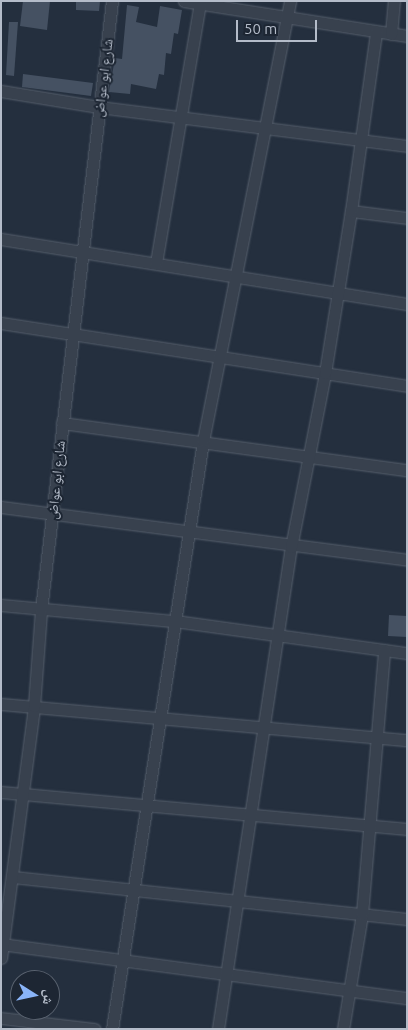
<!DOCTYPE html>
<html>
<head>
<meta charset="utf-8">
<style>
	body { margin:0 }
	#map { position:relative; width:408px; height:1030px; overflow:hidden; background:#242f3e; font-family:Ubuntu,"Noto Naskh Arabic",sans-serif }
	div>[style] { position:absolute }
	.building>* { inset:0; background:#455162 }
	.roads { filter:drop-shadow(0 0 1px #565f6c) drop-shadow(0 0 1px #565f6c) }
	.minor>* { height:11px; margin:-5.5px; padding:0 5.5px; transform-origin:5.5px; border-radius:5.5px; background:#38414e }
	span { translate:-50% -50%; white-space:nowrap; text-align:center; line-height:1.15; -webkit-text-stroke:4px #1d2633; paint-order:stroke }
	.street-label { font-size:14px; color:#b4bcc9 }
	.frame { position:absolute; inset:0; border:2px solid #b4bcc9; pointer-events:none }
	.north { position:absolute; left:10px; top:970px; width:50px; height:50px; box-sizing:border-box; background:#1d2633; border:1px solid #59626f; border-radius:50%; rotate:100deg; font-size:14px; font-weight:700; line-height:20px; text-align:center; color:#b4bcc9 }
	.north::after { content:''; display:block; margin:auto; width:18px; height:22px; background:#8ab4f8; clip-path:polygon(50% 0,100% 100%,50% 72%,0 100%) }
	.scale { position:absolute; left:236px; top:20px; width:81px; height:22px; box-sizing:border-box; border:2px solid #b4bcc9; border-top:0; padding-left:6px; font-size:15px; line-height:18px; white-space:nowrap; color:#b4bcc9; -webkit-text-stroke:4px #1d2633; paint-order:stroke }
</style>
</head>
<body>
<div id="map">
	<div class="building">
		<i style="clip-path:polygon(23px 1px,50px 1px,47px 30px,20px 26px)"></i>
		<i style="clip-path:polygon(76px 1px,100px 1px,99px 11px,76px 10px)"></i>
		<i style="clip-path:polygon(127px 5px,139px 7px,136px 22px,157px 27px,160px 6px,182px 10px,178px 34px,174px 33px,171px 54px,166px 53px,164px 75px,159px 74px,156px 89px,131px 84px,130px 94px,109px 92px,115px 58px,122px 59px)"></i>
		<i style="clip-path:polygon(9px 22px,18px 22px,14px 76px,6px 75px)"></i>
		<i style="clip-path:polygon(23px 74px,93px 83px,91px 96px,22px 87px)"></i>
		<i style="clip-path:polygon(389px 615px,407px 616px,407px 637px,388px 636px)"></i>
	</div>
	<div class="roads">
		<div class="minor">
			<i style="left:184px;top:1px;width:226px;rotate:8.9deg"></i>
			<i style="left:391px;top:34px;width:33px;rotate:-85deg"></i>
			<i style="left:1px;top:91px;width:99px;rotate:9.3deg"></i>
			<i style="left:99px;top:107px;width:310px;rotate:7.2deg"></i>
			<i style="left:351px;top:211px;width:56px;rotate:7.1deg"></i>
			<i style="left:1px;top:239px;width:411px;rotate:9.1deg"></i>
			<i style="left:156px;top:263px;width:263px;rotate:-80.4deg"></i>
			<i style="left:1px;top:323px;width:411px;rotate:8.8deg"></i>
			<i style="left:62px;top:423px;width:348px;rotate:7.8deg"></i>
			<i style="left:1px;top:507px;width:409px;rotate:7.4deg"></i>
			<i style="left:1px;top:605px;width:175px;rotate:5.3deg"></i>
			<i style="left:175px;top:621px;width:234px;rotate:7.9deg"></i>
			<i style="left:1px;top:704px;width:408px;rotate:5.1deg"></i>
			<i style="left:1px;top:792px;width:408px;rotate:5.2deg"></i>
			<i style="left:13px;top:877px;width:396px;rotate:6.1deg"></i>
			<i style="left:1px;top:944px;width:410px;rotate:7.6deg"></i>
			<i style="left:1px;top:958px;width:254px;rotate:-82.5deg"></i>
			<i style="left:34px;top:706px;width:96px;rotate:-85.8deg"></i>
			<i style="left:41px;top:610px;width:613px;rotate:-83.35deg"></i>
			<i style="left:1px;top:1018px;width:94px;rotate:6.7deg"></i>
			<i style="left:112px;top:1029px;width:595px;rotate:-81.2deg"></i>
			<i style="left:203px;top:441px;width:449px;rotate:-78.8deg"></i>
			<i style="left:218px;top:1029px;width:487px;rotate:-81.4deg"></i>
			<i style="left:291px;top:547px;width:177px;rotate:-78.9deg"></i>
			<i style="left:325px;top:373px;width:164px;rotate:-80.9deg"></i>
			<i style="left:351px;top:211px;width:181px;rotate:-82deg"></i>
			<i style="left:343px;top:1029px;width:117px;rotate:-80.6deg"></i>
			<i style="left:362px;top:914px;width:265px;rotate:-85.2deg"></i>
		</div>
	</div>
	<div class="street-label">
		<span style="left:103px;top:78px;rotate:-83deg">شارع ابو عواض</span>
		<span style="left:56px;top:480px;rotate:-84deg">شارع ابو عواض</span>
	</div>
	<div class="frame"></div>
	<div class="north">ش</div>
	<div class="scale">50 m</div>
</div>
</body>
</html>
